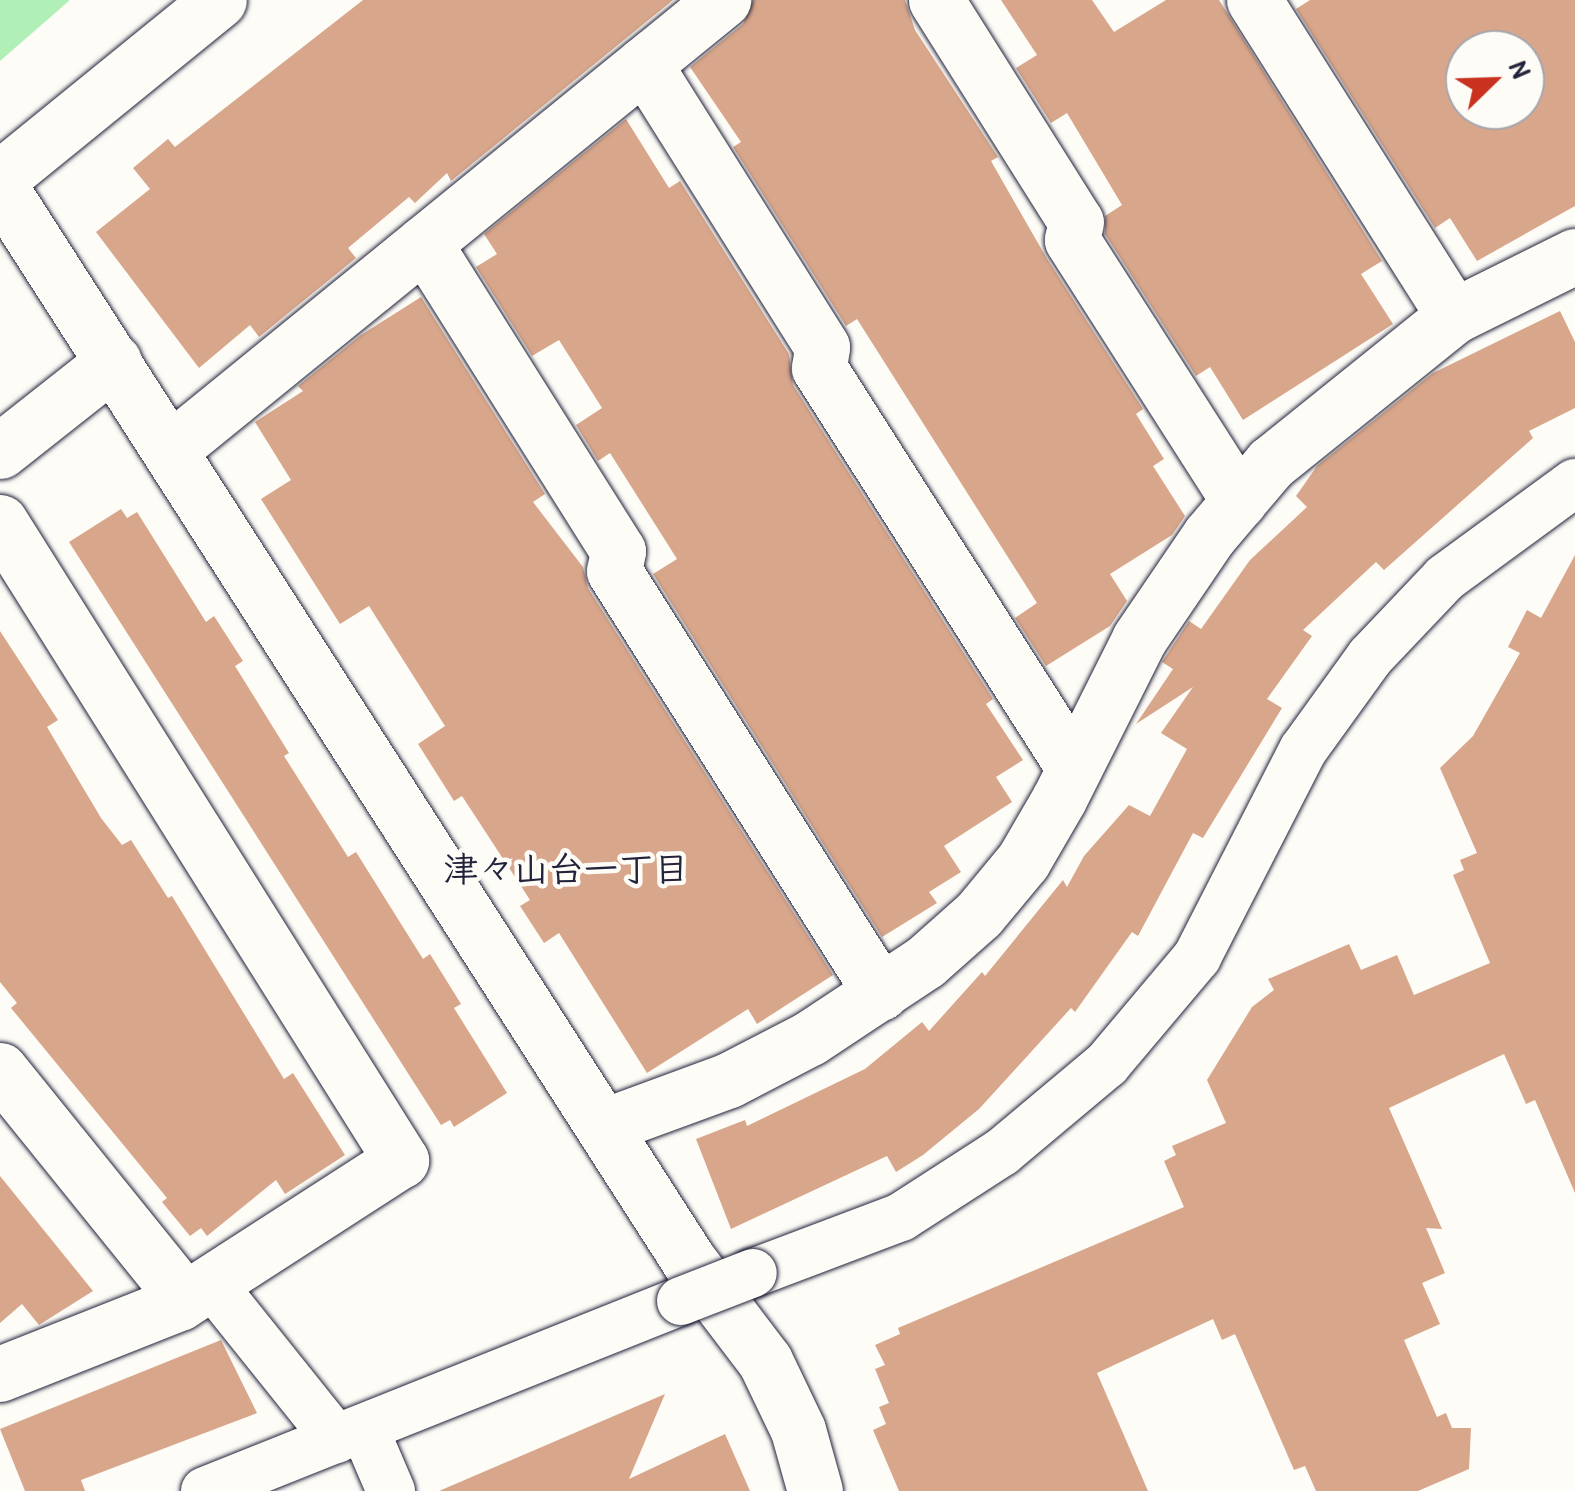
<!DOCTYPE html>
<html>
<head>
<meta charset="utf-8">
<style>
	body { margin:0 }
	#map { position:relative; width:1575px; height:1491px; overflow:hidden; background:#fdfcf7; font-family:"Patrick Hand","Klee One",sans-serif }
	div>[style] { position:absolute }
	.green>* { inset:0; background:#b0efb6 }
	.building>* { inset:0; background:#d8a68b }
	.roads { filter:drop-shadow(0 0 2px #22223b) drop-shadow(0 0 2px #22223b) }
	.pedestrian>* { height:48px; margin:-24px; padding:0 24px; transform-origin:24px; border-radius:24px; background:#fdfcf7 }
	.minor>* { height:55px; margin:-27.5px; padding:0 27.5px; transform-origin:27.5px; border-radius:27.5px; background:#fdfcf7 }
	.tertiary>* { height:55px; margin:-27.5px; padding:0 27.5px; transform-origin:27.5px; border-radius:27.5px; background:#fdfcf7 }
	.bridges { filter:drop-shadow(0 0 2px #22223b) drop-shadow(0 0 2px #22223b) }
	.pedestrian-bridge>* { height:48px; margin:-24px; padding:0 24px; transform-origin:24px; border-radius:24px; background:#fdfcf7 }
	span { translate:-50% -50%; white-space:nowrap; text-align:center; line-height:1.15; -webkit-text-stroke:9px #fdfcf7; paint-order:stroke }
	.neighbourhood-label { font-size:35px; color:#22223b; font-weight:700 }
	.north { position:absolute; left:1445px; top:30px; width:100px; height:100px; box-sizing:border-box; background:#fdfcf7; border:2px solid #a5a5ac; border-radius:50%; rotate:67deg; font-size:28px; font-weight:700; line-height:40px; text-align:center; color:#22223b }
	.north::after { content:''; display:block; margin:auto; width:35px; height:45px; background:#c8321e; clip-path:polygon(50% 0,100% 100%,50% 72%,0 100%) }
</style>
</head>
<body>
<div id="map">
	<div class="green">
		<i style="clip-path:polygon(0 0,70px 0,0 61px)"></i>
	</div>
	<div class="building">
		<i style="clip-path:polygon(363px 0,673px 0,451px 181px,447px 173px,415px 203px,409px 197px,348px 248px,356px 258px,259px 337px,250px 325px,199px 368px,96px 232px,150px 189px,133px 168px,168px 139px,175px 147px)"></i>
		<i style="clip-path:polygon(753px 0,905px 0,915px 30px,998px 157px,991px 161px,1046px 257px,1143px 409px,1136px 414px,1164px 459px,1153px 466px,1185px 516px,1172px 535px,1110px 574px,1127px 601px,1110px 626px,1046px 666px,1015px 618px,1037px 603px,857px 319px,846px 326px,733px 147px,741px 142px,690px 67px,743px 24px)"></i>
		<i style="clip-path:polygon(1001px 0,1092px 0,1114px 32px,1166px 0,1219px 0,1382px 261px,1361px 274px,1393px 324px,1243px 420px,1210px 367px,1196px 376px,1105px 234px,1105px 216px,1122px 205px,1067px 113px,1051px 123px,1016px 68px,1037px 55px)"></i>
		<i style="clip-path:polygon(evenodd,1310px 0,1575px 0,1575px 206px,1477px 261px,1450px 218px,1435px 228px,1296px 9px,1310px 0,1465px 50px,1525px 50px,1525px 110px,1465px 110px,1465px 50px)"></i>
		<i style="clip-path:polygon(626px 119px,669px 188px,680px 181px,789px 354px,793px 385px,993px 699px,986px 704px,1023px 760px,996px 777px,1012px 802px,944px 846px,961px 872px,929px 892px,937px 903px,882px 937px,653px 574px,677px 559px,610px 453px,598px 461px,576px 425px,602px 408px,559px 340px,532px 356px,476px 267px,497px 254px,484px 234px)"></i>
		<i style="clip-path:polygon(421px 297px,545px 494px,533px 502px,583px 567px,588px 588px,833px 975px,757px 1024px,748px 1009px,647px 1073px,559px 933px,544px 943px,520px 906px,530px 900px,462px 796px,454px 801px,418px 744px,445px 726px,369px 606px,340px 624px,261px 499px,291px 480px,255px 422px,303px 391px,298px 386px,361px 335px)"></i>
		<i style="clip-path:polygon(1560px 311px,1575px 342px,1575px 408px,1529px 431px,1533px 438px,1384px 570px,1376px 562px,1303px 630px,1312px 636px,1267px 699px,1282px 708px,1203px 838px,1193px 833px,1138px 936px,1132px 932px,1075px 1012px,1071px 1008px,979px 1109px,923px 1155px,896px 1172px,887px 1156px,731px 1229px,696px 1139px,745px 1120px,747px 1126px,865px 1069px,922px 1022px,929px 1031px,982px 972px,985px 976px,1063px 880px,1067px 887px,1084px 856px,1129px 805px,1150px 816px,1187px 749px,1161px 733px,1193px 687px,1136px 724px,1173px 669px,1162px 662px,1189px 621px,1201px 629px,1250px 560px,1307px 507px,1296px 496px,1317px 466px,1433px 373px)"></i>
		<i style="clip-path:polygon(121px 509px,127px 518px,137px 512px,206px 622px,214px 616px,243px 661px,235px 666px,289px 753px,284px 756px,348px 857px,356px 852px,423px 959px,430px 954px,461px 1004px,454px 1008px,507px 1093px,454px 1127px,450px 1120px,441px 1125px,69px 542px)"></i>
		<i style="clip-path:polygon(1575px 555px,1575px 1193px,1535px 1100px,1526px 1104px,1504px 1054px,1389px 1108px,1442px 1229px,1426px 1228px,1445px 1273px,1422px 1283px,1440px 1324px,1404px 1340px,1437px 1417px,1446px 1413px,1452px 1428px,1471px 1428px,1469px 1469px,1418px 1491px,1316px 1491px,1305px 1466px,1294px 1470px,1235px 1334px,1222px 1340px,1213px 1319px,1097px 1373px,1148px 1491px,899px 1491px,873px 1430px,886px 1424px,879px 1407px,889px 1403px,875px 1369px,885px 1365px,875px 1345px,900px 1334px,898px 1328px,1184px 1207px,1164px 1161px,1176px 1155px,1172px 1146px,1226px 1123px,1207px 1080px,1252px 1007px,1274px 990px,1268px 979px,1349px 944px,1361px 970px,1397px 955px,1414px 995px,1490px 963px,1453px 875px,1464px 870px,1460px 860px,1477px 853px,1440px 768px,1473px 736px,1520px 653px,1508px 647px,1527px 610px,1541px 618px)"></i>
		<i style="clip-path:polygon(0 631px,58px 720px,47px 727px,101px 818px,122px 845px,131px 840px,168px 898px,172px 896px,284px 1079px,293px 1073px,345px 1155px,285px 1194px,276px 1180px,207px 1236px,201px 1228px,190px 1236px,162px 1202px,167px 1198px,11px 1008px,17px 1003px,0 982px)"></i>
		<i style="clip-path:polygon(0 1176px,93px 1291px,39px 1325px,22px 1304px,0 1323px)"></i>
		<i style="clip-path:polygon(221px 1340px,257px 1413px,81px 1480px,85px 1491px,25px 1491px,0 1429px)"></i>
		<i style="clip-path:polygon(665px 1394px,629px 1479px,725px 1434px,750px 1491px,439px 1491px)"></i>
	</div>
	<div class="roads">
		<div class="pedestrian">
			<i style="left:753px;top:1273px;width:158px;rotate:-20.7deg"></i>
			<i style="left:901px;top:1217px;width:120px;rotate:-32.8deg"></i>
			<i style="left:1002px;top:1152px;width:137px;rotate:-40deg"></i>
			<i style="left:1107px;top:1064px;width:140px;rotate:-49.9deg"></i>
			<i style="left:1197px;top:957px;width:233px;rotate:-62.9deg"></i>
			<i style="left:1303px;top:750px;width:115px;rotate:-54.2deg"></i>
			<i style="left:1370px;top:657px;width:109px;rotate:-46.5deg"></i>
			<i style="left:1445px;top:578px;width:161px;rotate:-36.2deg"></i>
			<i style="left:211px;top:1283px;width:200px;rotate:51.3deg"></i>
			<i style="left:364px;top:1428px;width:69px;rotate:66.8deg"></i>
			<i style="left:205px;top:1491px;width:513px;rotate:-21.76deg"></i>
		</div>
		<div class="minor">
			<i style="left:936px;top:0;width:262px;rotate:57.8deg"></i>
			<i style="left:1076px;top:222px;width:18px;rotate:103deg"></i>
			<i style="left:1072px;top:240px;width:310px;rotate:57.4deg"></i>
			<i style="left:1254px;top:0;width:374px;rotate:57.7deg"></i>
			<i style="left:644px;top:64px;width:334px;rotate:57.8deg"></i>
			<i style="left:822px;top:347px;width:21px;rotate:98deg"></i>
			<i style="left:819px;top:368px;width:474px;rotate:57.5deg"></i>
			<i style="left:424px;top:243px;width:364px;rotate:57.8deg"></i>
			<i style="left:618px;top:551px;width:20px;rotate:101deg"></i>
			<i style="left:614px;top:571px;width:499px;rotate:57.7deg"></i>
			<i style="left:171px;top:449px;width:712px;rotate:-39.13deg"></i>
			<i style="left:0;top:451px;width:145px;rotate:-38.3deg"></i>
			<i style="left:0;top:522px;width:754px;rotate:57.85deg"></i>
			<i style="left:401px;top:1160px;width:264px;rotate:147.2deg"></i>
			<i style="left:179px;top:1303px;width:193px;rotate:158.4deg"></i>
			<i style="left:0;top:1070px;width:294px;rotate:51.1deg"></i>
			<i style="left:604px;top:1126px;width:133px;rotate:-20.2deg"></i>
			<i style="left:729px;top:1080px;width:91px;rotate:-27.4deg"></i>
			<i style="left:810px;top:1038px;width:138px;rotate:-33.5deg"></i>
			<i style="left:925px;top:962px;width:72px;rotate:-41.6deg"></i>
			<i style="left:979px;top:914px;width:69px;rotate:-50.3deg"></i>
			<i style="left:1023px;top:861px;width:72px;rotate:-59.9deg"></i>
			<i style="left:1059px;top:799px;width:179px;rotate:-63.4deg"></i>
			<i style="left:1139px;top:639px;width:125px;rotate:-55.8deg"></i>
			<i style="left:1209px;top:536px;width:96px;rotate:-49.7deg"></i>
			<i style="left:1271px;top:463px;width:235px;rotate:-38.8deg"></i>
			<i style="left:1454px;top:316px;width:135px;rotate:-26.4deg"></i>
		</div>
		<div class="tertiary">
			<i style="left:0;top:178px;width:282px;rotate:-39.1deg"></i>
			<i style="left:0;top:187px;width:1276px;rotate:57.32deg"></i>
			<i style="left:689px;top:1261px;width:126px;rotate:52.8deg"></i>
			<i style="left:765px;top:1361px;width:76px;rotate:64.4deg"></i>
			<i style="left:798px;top:1430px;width:63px;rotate:74.4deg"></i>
		</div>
	</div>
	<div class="bridges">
		<div class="pedestrian-bridge">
			<i style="left:681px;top:1301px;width:77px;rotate:-21.3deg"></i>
		</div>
	</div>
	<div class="neighbourhood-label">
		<span style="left:566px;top:869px">津々山台一丁目</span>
	</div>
	<div class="north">N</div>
</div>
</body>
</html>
